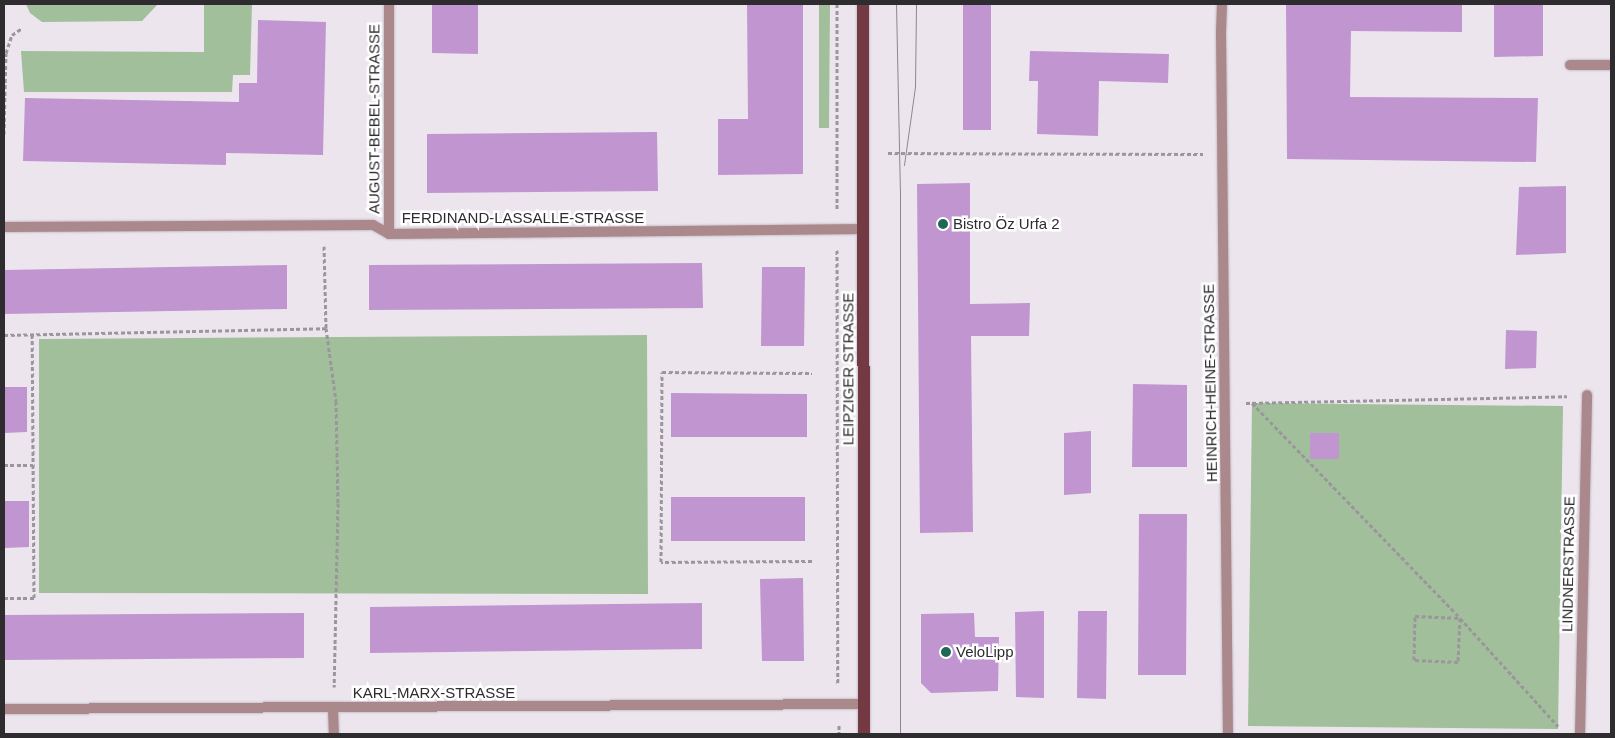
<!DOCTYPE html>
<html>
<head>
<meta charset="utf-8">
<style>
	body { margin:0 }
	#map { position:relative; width:1615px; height:738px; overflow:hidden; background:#ece5ee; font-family:Arial,sans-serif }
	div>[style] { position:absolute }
	.green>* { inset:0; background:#a1bf9b }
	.building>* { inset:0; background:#c095d0 }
	.path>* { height:3px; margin-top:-1.5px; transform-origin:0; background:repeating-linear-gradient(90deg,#9b969c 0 4px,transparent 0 6.5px) }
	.roads { filter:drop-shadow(0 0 1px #c6c0c8) drop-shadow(0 0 1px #c6c0c8) }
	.service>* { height:10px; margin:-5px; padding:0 5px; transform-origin:5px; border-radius:5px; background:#ab888c }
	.minor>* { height:10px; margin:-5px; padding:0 5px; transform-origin:5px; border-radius:5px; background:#ab888c }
	.primary>* { height:12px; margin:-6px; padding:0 6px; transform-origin:6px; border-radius:6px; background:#733a43 }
	.tram>* { height:1px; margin:-0.5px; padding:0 0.5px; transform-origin:0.5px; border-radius:0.5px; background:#8c888e }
	.dots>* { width:14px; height:14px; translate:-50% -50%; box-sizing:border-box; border:2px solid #fff; border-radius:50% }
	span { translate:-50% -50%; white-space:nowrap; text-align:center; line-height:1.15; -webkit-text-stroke:5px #fff; paint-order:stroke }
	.street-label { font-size:15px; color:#2e2c2f }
	.poi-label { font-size:15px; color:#2e2c2f }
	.left { translate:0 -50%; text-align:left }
	.frame { position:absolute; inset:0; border:5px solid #2e2c2f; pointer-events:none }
</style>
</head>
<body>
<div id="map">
	<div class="green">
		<i style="clip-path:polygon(26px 4px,158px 4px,142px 21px,42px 22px,30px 13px)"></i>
		<i style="clip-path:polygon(204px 4px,252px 4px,250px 75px,233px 75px,232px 92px,24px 92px,21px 51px,204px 52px)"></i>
		<i style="clip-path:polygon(819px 4px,830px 4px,829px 128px,819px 128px)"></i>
		<i style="clip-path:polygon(647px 335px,648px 594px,39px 593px,39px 339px)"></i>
		<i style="clip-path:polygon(1252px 403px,1563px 406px,1558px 729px,1248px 726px)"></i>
	</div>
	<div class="building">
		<i style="clip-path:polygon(432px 4px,478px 4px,478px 54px,432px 53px)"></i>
		<i style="clip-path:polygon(747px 4px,803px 4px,803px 174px,718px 175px,718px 119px,748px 119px)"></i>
		<i style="clip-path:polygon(963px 4px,991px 4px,991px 130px,963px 130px)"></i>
		<i style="clip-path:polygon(1286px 4px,1462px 4px,1462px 32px,1351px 31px,1350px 97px,1538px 98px,1536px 162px,1287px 159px)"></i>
		<i style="clip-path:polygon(1494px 4px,1543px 4px,1543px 56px,1494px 57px)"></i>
		<i style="clip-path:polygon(258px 20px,326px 22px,323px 155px,226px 153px,226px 165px,23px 161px,25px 98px,239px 102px,239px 83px,257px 83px)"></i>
		<i style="clip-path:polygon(1030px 51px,1169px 54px,1168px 83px,1099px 81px,1098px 136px,1037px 134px,1038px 81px,1029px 81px)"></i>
		<i style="clip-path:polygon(657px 132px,658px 191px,427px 193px,427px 134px)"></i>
		<i style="clip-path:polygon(970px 183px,970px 304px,1030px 303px,1029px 336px,971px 336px,973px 532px,920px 533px,917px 184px)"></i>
		<i style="clip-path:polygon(1566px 186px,1566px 253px,1516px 255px,1519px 187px)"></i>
		<i style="clip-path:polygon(702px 263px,703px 308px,369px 310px,369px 265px)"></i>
		<i style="clip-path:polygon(287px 265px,287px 309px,4px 314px,4px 270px)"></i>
		<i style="clip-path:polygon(762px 267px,805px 267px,804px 346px,761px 346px)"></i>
		<i style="clip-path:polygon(1506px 330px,1537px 331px,1536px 368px,1505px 369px)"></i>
		<i style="clip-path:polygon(1133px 384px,1187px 385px,1187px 467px,1132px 467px)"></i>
		<i style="clip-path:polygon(4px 387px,27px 387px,27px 432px,4px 433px)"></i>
		<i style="clip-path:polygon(671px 393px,807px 394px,807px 437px,671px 437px)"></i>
		<i style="clip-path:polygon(1091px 431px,1091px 493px,1064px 495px,1064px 433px)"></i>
		<i style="clip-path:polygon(1310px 433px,1339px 433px,1339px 459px,1310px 459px)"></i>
		<i style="clip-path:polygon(671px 497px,805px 497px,805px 541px,671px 541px)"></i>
		<i style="clip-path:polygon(4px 501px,29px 501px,29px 547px,4px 548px)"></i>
		<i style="clip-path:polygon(1139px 514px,1187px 514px,1186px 675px,1138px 675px)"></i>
		<i style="clip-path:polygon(803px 578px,804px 661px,762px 661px,760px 579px)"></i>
		<i style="clip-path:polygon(702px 603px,702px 649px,370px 653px,370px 607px)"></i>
		<i style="clip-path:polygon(1044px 611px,1044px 698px,1016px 697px,1015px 612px)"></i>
		<i style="clip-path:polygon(1078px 611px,1107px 611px,1106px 699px,1077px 698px)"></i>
		<i style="clip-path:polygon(304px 613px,304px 658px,4px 660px,4px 615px)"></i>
		<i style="clip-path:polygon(974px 613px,975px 637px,999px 637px,998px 691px,931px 693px,921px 683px,921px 614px)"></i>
	</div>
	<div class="path">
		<i style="left:4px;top:134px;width:81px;rotate:-88.6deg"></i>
		<i style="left:6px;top:53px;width:19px;rotate:-72deg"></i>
		<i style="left:12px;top:35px;width:11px;rotate:-34deg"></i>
		<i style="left:888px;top:153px;width:315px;rotate:0.2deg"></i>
		<i style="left:837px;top:209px;width:205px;rotate:-90deg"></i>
		<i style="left:324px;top:246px;width:82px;rotate:88.6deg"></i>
		<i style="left:326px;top:328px;width:74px;rotate:82.2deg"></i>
		<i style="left:336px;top:401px;width:102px;rotate:88.9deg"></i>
		<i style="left:338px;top:503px;width:184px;rotate:91.2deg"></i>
		<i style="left:837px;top:250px;width:434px;rotate:89.9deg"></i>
		<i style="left:4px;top:335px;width:322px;rotate:-1.2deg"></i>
		<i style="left:1246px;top:403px;width:321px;rotate:-1.2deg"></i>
		<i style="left:1252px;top:403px;width:299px;rotate:45.9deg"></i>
		<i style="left:1460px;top:618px;width:146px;rotate:47.8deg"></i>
		<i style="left:4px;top:465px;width:29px"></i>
		<i style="left:812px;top:561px;width:151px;rotate:179.6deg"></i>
		<i style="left:661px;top:562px;width:190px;rotate:-89.7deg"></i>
		<i style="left:662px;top:372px;width:150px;rotate:0.4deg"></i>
		<i style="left:4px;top:598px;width:30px"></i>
		<i style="left:34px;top:598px;width:263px;rotate:-90.4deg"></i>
		<i style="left:1415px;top:616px;width:45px;rotate:2.5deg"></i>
		<i style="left:1460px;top:618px;width:44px;rotate:92.6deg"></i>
		<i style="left:1458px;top:662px;width:44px;rotate:-177.4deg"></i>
		<i style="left:1414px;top:660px;width:44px;rotate:-88.7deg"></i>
		<i style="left:839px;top:725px;width:9px;rotate:90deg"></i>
	</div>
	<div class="roads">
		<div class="service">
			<i style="left:1221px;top:32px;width:28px;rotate:-88deg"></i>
			<i style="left:1570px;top:65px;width:41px"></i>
		</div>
		<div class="minor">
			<i style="left:389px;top:4px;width:230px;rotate:90deg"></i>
			<i style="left:1221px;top:32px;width:702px;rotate:89.43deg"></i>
			<i style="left:4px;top:227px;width:369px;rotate:-0.3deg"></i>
			<i style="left:373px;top:225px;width:18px;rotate:29deg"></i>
			<i style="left:389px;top:234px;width:475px;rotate:-0.6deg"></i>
			<i style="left:4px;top:709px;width:861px;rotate:-0.33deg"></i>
			<i style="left:333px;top:709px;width:25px;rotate:88deg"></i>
			<i style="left:1580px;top:734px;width:339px;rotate:-88.8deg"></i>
		</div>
		<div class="primary">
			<i style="left:863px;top:4px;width:730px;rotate:89.92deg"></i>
		</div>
	</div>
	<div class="tram">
		<i style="left:896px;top:4px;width:186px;rotate:88.8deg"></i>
		<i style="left:900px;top:190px;width:544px;rotate:90deg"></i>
		<i style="left:904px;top:165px;width:79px;rotate:-82deg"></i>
		<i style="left:915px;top:87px;width:83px;rotate:-89.3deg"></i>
	</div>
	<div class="dots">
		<i style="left:943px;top:224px;background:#206659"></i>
		<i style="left:946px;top:652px;background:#206659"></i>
	</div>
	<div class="street-label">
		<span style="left:374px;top:119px;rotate:-90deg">AUGUST-BEBEL-STRASSE</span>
		<span style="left:523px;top:218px">FERDINAND-LASSALLE-STRASSE</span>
		<span style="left:848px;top:369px;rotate:-90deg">LEIPZIGER STRASSE</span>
		<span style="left:1210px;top:383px;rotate:-91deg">HEINRICH-HEINE-STRASSE</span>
		<span style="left:1568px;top:564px;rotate:-89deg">LINDNERSTRASSE</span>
		<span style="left:434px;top:693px">KARL-MARX-STRASSE</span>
	</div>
	<div class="poi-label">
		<span class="left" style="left:953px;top:224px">Bistro Öz Urfa 2</span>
		<span class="left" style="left:956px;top:652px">VeloLipp</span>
	</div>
	<div class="frame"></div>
</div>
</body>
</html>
